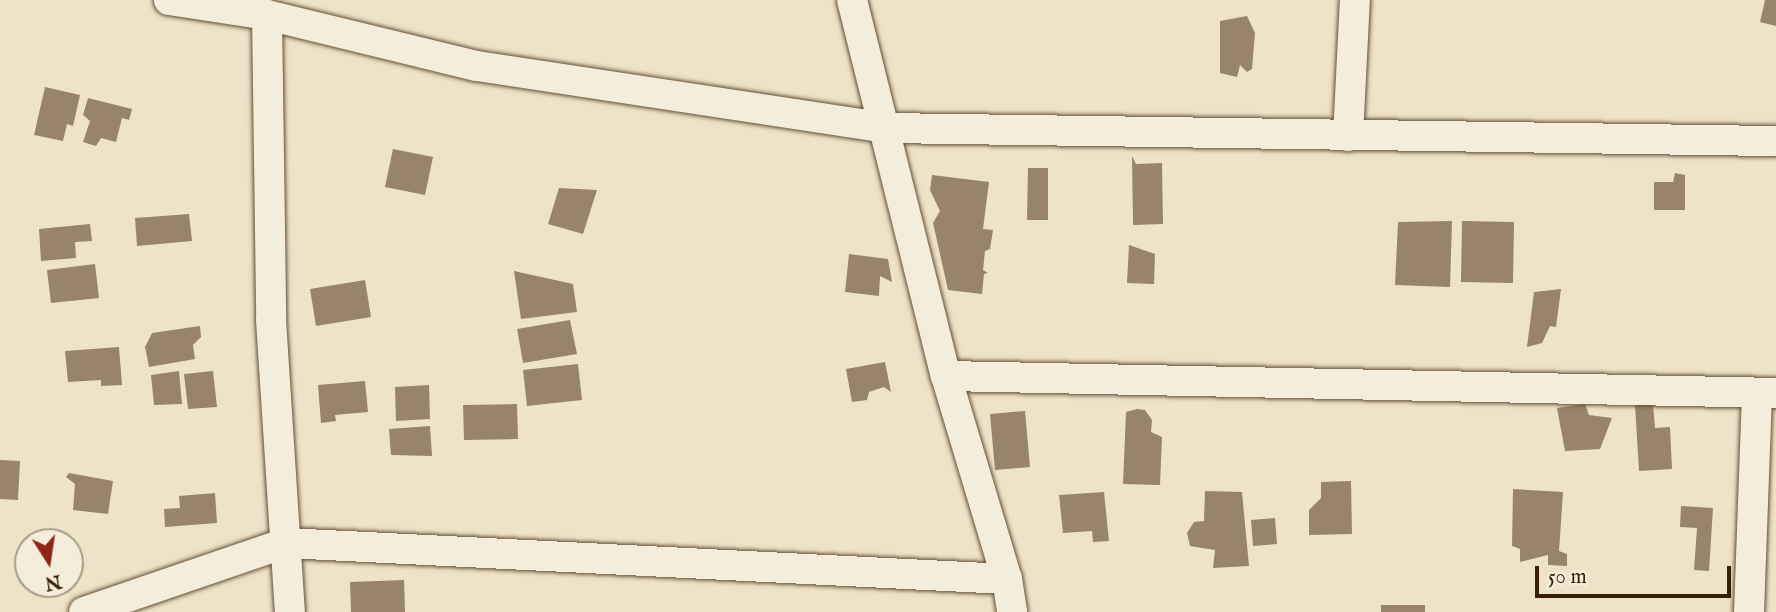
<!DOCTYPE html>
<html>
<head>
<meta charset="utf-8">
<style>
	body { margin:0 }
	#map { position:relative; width:1776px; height:612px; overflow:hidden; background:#eee3c9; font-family:"IM FELL English",serif }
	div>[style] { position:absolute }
	.building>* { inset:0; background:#97846a }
	.roads { filter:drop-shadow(0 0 2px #664f35) drop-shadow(0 0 2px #664f35) }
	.minor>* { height:30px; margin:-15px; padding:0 15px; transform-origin:15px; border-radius:15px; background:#f4eddc }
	span { translate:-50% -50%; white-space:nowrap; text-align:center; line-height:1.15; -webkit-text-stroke:5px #f4eddc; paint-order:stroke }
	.north { position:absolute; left:14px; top:528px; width:70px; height:70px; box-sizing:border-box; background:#f4eddc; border:2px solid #a99a86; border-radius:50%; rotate:168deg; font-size:19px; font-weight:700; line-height:28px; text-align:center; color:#381e04 }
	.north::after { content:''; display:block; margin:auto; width:24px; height:32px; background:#8f2418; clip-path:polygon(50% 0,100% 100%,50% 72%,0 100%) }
	.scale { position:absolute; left:1535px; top:566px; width:196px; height:32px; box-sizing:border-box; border:4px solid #381e04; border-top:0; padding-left:9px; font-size:21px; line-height:24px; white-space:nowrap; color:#381e04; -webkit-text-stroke:5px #f4eddc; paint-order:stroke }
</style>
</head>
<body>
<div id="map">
	<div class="building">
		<i style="clip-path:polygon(1765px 0,1776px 0,1776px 26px,1760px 22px)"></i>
		<i style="clip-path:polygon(1247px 16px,1255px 33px,1252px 69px,1247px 72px,1240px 65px,1237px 77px,1220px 73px,1220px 21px)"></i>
		<i style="clip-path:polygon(45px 87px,80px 95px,73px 126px,67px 124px,63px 141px,34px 135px)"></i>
		<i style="clip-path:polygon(88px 98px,132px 109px,129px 120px,122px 118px,116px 142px,101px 138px,96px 146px,83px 142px,90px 121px,83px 115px)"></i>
		<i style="clip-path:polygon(393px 149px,433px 157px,425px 195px,385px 187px)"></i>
		<i style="clip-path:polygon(1132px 156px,1136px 164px,1162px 163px,1163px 224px,1133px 225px)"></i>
		<i style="clip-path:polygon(1028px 168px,1048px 168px,1048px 220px,1027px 220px)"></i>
		<i style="clip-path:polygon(1675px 173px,1685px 175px,1685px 210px,1654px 210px,1654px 182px,1673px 182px)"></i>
		<i style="clip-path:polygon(932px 175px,989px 182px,983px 229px,993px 230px,990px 249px,985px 251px,983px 270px,988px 273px,984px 274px,982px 294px,948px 290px,933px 223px,940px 211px,930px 190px)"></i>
		<i style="clip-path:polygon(559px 188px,597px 190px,583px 234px,548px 224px)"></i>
		<i style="clip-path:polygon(189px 214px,192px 241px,137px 246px,135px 218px)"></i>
		<i style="clip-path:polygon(1452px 221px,1450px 287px,1395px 285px,1398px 222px)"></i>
		<i style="clip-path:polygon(1462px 221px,1514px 222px,1513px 283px,1461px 282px)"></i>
		<i style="clip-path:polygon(90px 224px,92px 241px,75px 242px,76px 258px,41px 261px,39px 229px)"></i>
		<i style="clip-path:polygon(1129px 245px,1155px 254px,1154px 284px,1127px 283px)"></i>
		<i style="clip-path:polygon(849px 254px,888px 259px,892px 282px,880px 276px,879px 296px,845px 292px)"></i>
		<i style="clip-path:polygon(95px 264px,99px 298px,51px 303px,47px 270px)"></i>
		<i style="clip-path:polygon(514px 271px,573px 284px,577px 312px,521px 319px)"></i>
		<i style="clip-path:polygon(365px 280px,371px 317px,316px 326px,310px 289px)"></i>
		<i style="clip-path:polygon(1561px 289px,1556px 327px,1550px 326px,1542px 343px,1527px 347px,1534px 292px)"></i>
		<i style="clip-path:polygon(570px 320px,577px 354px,523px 363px,517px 329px)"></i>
		<i style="clip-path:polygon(200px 326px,201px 337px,193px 345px,195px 359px,149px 367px,145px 347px,152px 333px)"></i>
		<i style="clip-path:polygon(119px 347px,122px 385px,101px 386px,101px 380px,68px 382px,65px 351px)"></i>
		<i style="clip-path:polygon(885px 362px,891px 392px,884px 387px,869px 392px,867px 400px,852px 402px,846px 369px)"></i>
		<i style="clip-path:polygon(578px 364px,582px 400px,527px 406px,523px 370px)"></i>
		<i style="clip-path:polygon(179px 371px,182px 404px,154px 405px,151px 375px)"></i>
		<i style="clip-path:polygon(213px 371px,217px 407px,188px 409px,184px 374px)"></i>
		<i style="clip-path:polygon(365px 381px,368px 412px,335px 415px,336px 421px,321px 423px,318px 385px)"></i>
		<i style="clip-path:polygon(429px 385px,430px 419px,396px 421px,395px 387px)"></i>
		<i style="clip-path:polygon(517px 404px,518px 439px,464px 440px,463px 405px)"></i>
		<i style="clip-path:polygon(1585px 404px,1589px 415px,1612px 418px,1600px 449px,1565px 451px,1557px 408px)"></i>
		<i style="clip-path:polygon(1653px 404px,1655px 428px,1670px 427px,1672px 469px,1639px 471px,1635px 405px)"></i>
		<i style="clip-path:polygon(1137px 409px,1145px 410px,1152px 420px,1151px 432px,1162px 437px,1160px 485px,1123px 484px,1126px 412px)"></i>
		<i style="clip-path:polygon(1025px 411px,1030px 467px,995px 470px,990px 414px)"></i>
		<i style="clip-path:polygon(430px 426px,432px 456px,391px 455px,389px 429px)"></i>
		<i style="clip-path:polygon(0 460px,20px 461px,18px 500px,0 499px)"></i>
		<i style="clip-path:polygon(69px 473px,113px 481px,108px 514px,73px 510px,75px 484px,66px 477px)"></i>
		<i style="clip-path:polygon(1351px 481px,1352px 534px,1309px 535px,1309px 510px,1321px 498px,1321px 482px)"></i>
		<i style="clip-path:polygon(1513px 489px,1563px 492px,1559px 551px,1567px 554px,1567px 566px,1548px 565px,1548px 555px,1520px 562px,1520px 549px,1512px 546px)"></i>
		<i style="clip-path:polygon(1205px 491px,1242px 492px,1249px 566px,1213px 568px,1215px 550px,1190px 546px,1187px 533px,1194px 522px,1204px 521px)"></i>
		<i style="clip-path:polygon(1104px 492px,1109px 541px,1093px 542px,1092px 531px,1063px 533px,1059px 495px)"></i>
		<i style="clip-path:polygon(215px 493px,217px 523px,165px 527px,164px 509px,180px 508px,179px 496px)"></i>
		<i style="clip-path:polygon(1681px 506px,1713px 508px,1709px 571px,1694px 570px,1697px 528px,1680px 527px)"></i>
		<i style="clip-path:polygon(1275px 518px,1277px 544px,1253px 546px,1251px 520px)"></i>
		<i style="clip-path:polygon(404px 580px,405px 612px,351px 612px,350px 582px)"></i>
		<i style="clip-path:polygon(1381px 605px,1425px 605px,1425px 612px,1381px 612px)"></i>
	</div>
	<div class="roads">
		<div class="minor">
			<i style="left:169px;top:0;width:99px;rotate:8.7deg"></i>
			<i style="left:267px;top:15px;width:216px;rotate:13.7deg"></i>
			<i style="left:477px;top:66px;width:414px;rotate:8.6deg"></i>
			<i style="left:886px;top:128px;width:890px;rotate:0.84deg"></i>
			<i style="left:852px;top:0;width:388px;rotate:76deg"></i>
			<i style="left:946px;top:376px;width:212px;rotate:73.3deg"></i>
			<i style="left:1007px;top:579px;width:33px;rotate:81deg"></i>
			<i style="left:267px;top:15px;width:305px;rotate:89.2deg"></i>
			<i style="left:271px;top:320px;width:293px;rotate:86.3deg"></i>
			<i style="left:1348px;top:136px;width:136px;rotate:-87.1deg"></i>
			<i style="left:946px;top:376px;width:830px;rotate:1.17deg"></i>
			<i style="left:84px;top:612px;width:213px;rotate:-18.9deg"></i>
			<i style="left:286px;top:543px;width:722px;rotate:2.86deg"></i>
			<i style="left:1749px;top:612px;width:219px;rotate:-87.9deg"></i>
		</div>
	</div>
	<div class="north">N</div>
	<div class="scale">50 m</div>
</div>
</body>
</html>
